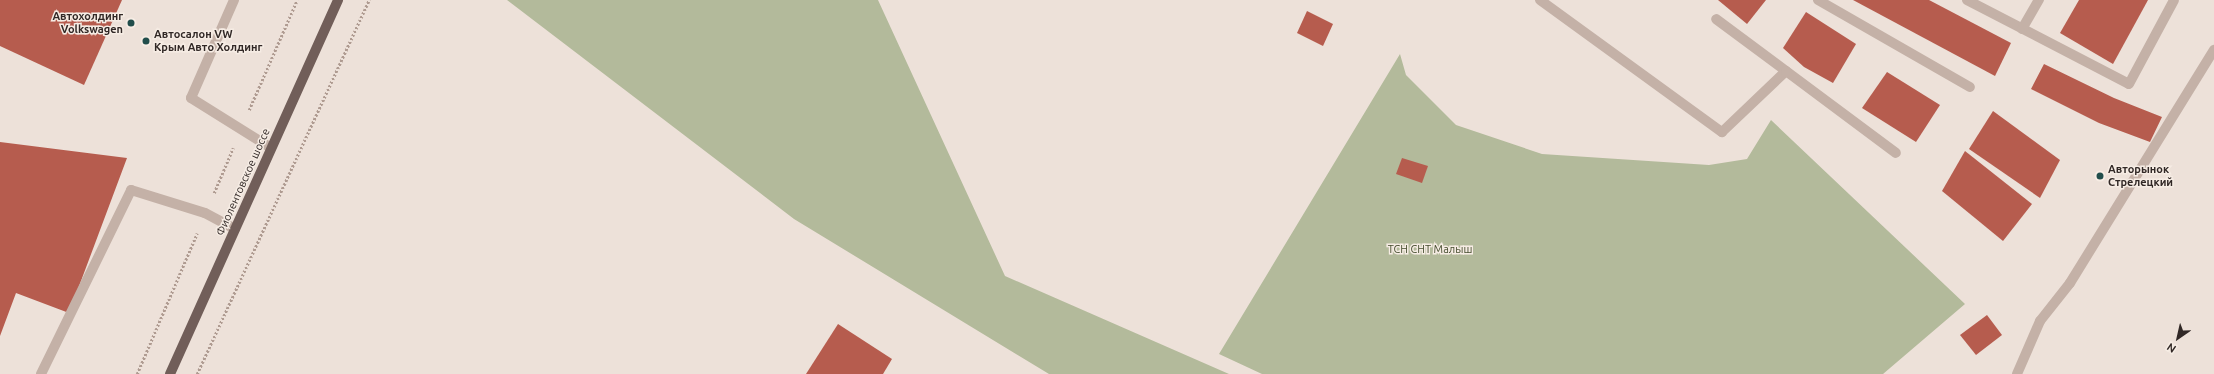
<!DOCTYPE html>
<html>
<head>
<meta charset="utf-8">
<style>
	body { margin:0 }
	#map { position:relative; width:2214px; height:374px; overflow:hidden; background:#ede1d9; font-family:Ubuntu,sans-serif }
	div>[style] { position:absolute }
	.green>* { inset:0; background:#b3ba9b }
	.building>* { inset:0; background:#b65c4e }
	.path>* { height:2.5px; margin-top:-1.25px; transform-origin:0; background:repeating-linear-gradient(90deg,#af9b91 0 2px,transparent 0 4px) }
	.minor>* { height:10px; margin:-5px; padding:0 5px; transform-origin:5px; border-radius:5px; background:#c4b1a7 }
	.major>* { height:10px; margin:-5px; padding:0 5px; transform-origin:5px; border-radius:5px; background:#715e59 }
	.dots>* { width:11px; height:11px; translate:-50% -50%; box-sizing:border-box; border:2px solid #f6ece4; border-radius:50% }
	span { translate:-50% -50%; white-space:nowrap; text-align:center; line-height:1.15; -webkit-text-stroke:3px #f6ece4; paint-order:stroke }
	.poi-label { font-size:11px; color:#312826; font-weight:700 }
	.right { translate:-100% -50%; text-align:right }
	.left { translate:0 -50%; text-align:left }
	.street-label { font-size:11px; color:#312826 }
	.park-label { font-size:11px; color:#444c2d }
	.north { position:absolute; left:2158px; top:318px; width:40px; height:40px; -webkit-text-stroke:3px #f6ece4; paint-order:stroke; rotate:214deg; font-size:11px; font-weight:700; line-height:16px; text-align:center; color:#312826 }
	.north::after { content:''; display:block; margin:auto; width:14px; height:18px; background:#312826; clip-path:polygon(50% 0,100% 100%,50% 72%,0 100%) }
</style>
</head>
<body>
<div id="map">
	<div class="green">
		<i style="clip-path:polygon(507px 0,878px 0,1005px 276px,1229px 374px,1049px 374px,794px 219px)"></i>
		<i style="clip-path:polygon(1400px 54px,1406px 75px,1456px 125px,1542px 154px,1709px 165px,1747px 159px,1771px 120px,1965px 304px,1883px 374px,1262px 374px,1219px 354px)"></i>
	</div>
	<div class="building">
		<i style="clip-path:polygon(0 0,122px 0,84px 85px,0 46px)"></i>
		<i style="clip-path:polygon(1718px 0,1766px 0,1747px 24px)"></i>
		<i style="clip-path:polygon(1853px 0,1929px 0,2011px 43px,1995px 76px)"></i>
		<i style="clip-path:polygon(2079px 0,2148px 0,2113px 64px,2060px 33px)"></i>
		<i style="clip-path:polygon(1307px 11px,1333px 24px,1323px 46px,1297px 33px)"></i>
		<i style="clip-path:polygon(1806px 12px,1856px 44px,1833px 83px,1804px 67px,1783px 48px)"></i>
		<i style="clip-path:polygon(2044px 64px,2114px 98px,2162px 117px,2150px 142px,2099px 123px,2031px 89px)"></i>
		<i style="clip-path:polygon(1887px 72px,1940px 105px,1916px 142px,1862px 108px)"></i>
		<i style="clip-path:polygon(1993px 111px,2060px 160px,2040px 198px,1969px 149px)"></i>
		<i style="clip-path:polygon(0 142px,127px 158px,69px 313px,16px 293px,0 336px)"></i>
		<i style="clip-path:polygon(1965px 151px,2032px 204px,2003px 241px,1942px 191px)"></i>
		<i style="clip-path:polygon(1402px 158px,1428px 166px,1422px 183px,1396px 174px)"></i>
		<i style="clip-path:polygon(1987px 315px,2002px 335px,1976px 355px,1960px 335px)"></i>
		<i style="clip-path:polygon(838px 324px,892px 359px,883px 374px,806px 374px)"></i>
	</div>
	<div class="path">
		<i style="left:249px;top:110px;width:120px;rotate:-66.4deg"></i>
		<i style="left:214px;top:193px;width:49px;rotate:-67.1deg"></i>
		<i style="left:137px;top:374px;width:153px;rotate:-66.9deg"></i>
		<i style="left:197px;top:374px;width:412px;rotate:-65.3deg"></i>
	</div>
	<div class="minor">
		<i style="left:234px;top:0;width:107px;rotate:113.7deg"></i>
		<i style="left:191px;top:98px;width:94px;rotate:32deg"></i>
		<i style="left:1540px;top:0;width:225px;rotate:36deg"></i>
		<i style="left:1722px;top:132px;width:88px;rotate:-43.6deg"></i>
		<i style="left:1786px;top:71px;width:87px;rotate:-143.4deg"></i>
		<i style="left:1818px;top:0;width:175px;rotate:29.8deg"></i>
		<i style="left:1967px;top:0;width:182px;rotate:27.4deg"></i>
		<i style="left:2129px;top:84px;width:95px;rotate:-61.8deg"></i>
		<i style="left:2022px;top:29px;width:34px;rotate:-60deg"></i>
		<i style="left:1786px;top:71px;width:137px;rotate:36.7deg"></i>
		<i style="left:41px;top:374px;width:205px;rotate:-63.9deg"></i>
		<i style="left:131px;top:190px;width:77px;rotate:17.3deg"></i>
		<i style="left:205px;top:213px;width:34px;rotate:28deg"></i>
		<i style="left:2017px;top:374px;width:58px;rotate:-66.5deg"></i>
		<i style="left:2040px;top:321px;width:48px;rotate:-51.7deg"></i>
		<i style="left:2070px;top:283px;width:274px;rotate:-58.3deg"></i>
	</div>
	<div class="major">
		<i style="left:170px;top:374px;width:410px;rotate:-65.8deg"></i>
	</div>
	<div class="dots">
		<i style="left:131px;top:23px;background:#214d4b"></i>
		<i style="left:146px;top:41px;background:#214d4b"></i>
		<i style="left:2100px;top:176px;background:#214d4b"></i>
	</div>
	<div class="poi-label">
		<span class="right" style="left:123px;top:23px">Автохолдинг<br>Volkswagen</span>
		<span class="left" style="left:154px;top:41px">Автосалон VW<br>Крым Авто Холдинг</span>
		<span class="left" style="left:2108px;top:176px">Авторынок<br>Стрелецкий</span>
	</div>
	<div class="street-label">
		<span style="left:243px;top:182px;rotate:-66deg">Фиолентовское шоссе</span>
	</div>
	<div class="park-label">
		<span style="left:1430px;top:249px">ТСН СНТ Малыш</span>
	</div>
	<div class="north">N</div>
</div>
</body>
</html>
